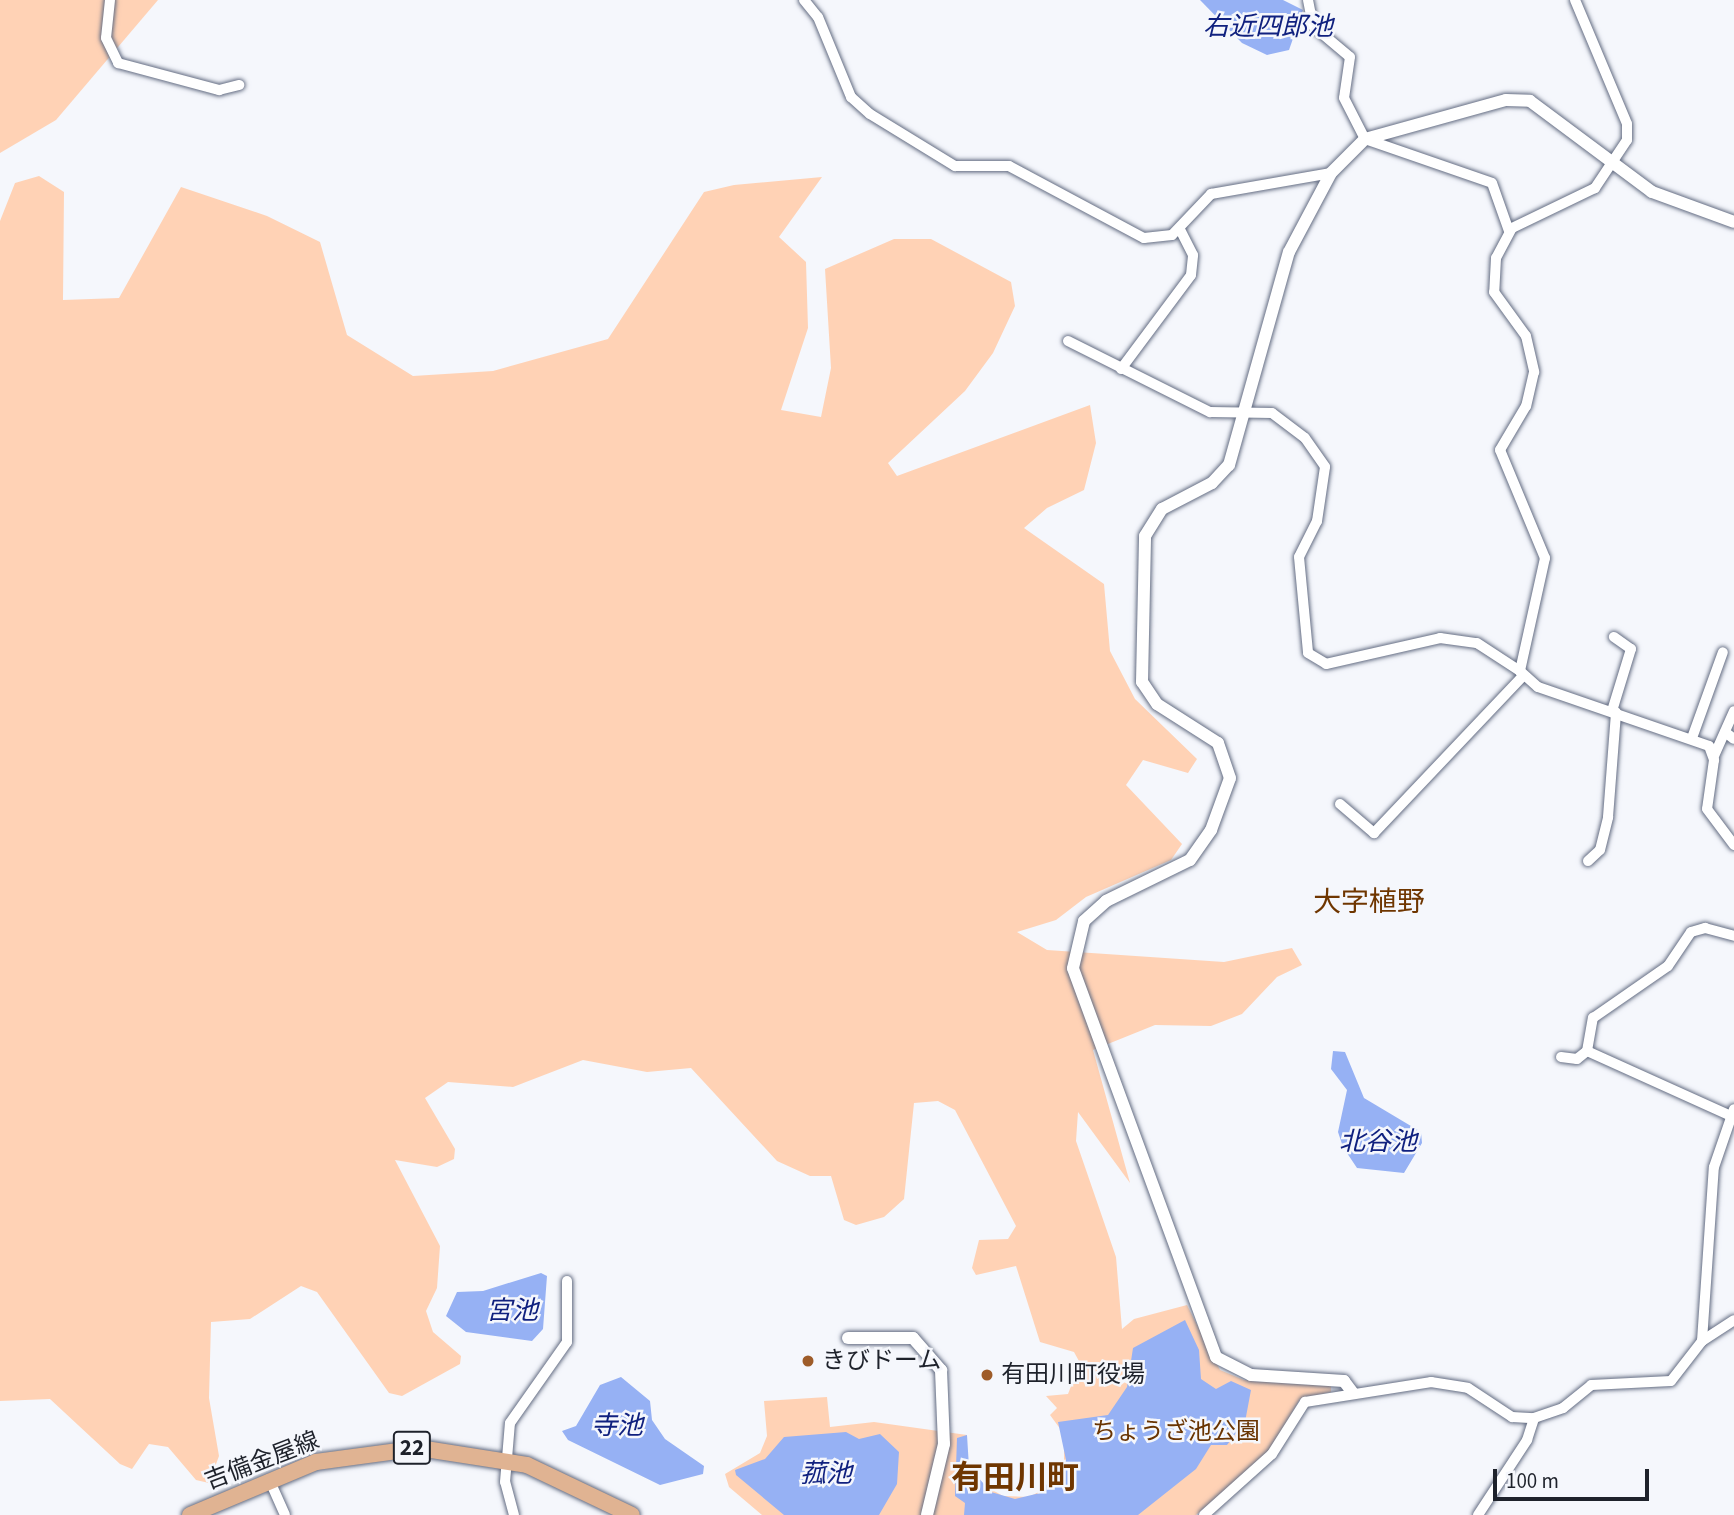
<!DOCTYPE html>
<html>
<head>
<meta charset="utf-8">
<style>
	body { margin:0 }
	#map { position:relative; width:1734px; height:1515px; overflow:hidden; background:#f5f7fc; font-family:"Source Sans 3","Noto Sans JP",sans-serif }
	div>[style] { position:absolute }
	.green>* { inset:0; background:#ffd2b5 }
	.water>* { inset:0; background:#96b1f4 }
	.roads { filter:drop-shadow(0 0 2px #646d83) drop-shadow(0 0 2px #646d83) }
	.minor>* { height:10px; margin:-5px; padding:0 5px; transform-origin:5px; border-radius:5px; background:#fff }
	.tertiary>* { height:12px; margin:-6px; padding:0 6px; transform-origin:6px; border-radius:6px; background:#fff }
	.primary>* { height:16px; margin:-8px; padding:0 8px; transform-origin:8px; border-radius:8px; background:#e0b392 }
	.dots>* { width:19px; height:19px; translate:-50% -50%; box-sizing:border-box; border:4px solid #f5f7fc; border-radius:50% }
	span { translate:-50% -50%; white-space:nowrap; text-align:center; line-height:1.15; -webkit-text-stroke:5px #f5f7fc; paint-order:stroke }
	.shield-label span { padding:2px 5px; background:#f5f7fc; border:2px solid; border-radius:5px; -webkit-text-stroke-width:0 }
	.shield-label { font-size:23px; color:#1e222b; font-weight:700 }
	.poi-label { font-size:24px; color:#1e222b }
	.left { translate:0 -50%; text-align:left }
	.park-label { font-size:24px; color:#693402 }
	.street-label { font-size:24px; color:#1e222b }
	.water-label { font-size:26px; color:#10217f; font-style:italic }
	.quarter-label { font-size:28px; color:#6f3600 }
	.district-label { font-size:32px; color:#6f3600; font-weight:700 }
	.scale { position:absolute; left:1493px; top:1469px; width:156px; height:32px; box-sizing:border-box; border:4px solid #1e222b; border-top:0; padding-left:9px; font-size:21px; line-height:24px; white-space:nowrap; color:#1e222b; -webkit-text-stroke:5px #f5f7fc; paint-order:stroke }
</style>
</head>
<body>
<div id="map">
	<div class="green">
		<i style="clip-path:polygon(0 0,158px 0,56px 120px,0 153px)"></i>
		<i style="clip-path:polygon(39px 176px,64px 192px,63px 300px,119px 298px,181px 187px,267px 216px,320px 242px,347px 335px,413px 376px,493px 371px,608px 339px,704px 192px,734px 185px,822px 177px,779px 237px,806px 262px,808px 328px,781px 410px,821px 417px,831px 368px,825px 269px,894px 239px,931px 239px,1011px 282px,1015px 306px,993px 353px,965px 391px,888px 463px,897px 476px,1090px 405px,1096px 443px,1084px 490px,1047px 508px,1024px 528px,1104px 584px,1110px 651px,1135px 699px,1197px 759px,1188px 773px,1143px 760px,1126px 785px,1182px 844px,1171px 860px,1086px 897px,1056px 920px,1017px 932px,1047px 950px,1224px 962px,1292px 948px,1302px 965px,1277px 977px,1242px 1014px,1211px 1026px,1155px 1025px,1093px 1050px,1130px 1183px,1078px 1112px,1076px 1141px,1116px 1257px,1122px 1329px,1134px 1319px,1187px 1305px,1220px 1370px,1244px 1380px,1331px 1385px,1331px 1392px,1300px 1399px,1269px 1452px,1196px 1515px,762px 1515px,729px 1487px,725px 1474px,760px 1453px,767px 1436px,764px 1401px,827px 1397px,830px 1427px,874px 1422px,967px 1435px,966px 1457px,980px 1483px,1003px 1496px,1029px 1497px,1050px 1486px,1064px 1465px,1064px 1434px,1050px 1415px,1057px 1408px,1046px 1396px,1068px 1394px,1080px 1363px,1074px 1352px,1040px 1342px,1016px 1266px,976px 1275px,972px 1268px,979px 1240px,1008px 1239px,1016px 1226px,955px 1110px,938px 1101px,914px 1103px,904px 1199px,884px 1217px,856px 1225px,844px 1220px,831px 1176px,810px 1176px,777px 1161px,691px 1068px,647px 1072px,583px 1060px,513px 1087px,448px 1082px,425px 1098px,455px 1149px,454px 1159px,437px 1167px,395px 1160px,440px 1246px,437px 1288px,426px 1311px,433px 1332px,461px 1356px,460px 1364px,402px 1396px,389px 1393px,317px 1292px,301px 1286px,250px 1319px,211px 1322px,209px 1398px,219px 1456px,209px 1483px,196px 1480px,168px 1447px,149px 1444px,132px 1469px,120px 1464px,50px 1399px,0 1401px,0 221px,15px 183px)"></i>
	</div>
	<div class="water">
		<i style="clip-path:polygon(1200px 0,1283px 0,1303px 10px,1289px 50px,1267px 55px,1242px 43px)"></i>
		<i style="clip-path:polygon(1333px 1051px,1345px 1052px,1364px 1098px,1421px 1132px,1422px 1143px,1404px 1173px,1357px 1168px,1343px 1147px,1338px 1132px,1347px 1090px,1331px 1069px)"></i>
		<i style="clip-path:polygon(541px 1273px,547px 1276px,543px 1329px,532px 1341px,466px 1332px,446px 1316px,457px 1292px,483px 1291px)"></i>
		<i style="clip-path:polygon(1185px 1320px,1199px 1350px,1201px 1379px,1216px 1389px,1231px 1381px,1251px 1390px,1245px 1422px,1227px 1445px,1211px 1445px,1196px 1469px,1138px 1515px,964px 1515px,965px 1503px,955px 1496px,957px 1438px,967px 1435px,969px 1467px,991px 1492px,1015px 1499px,1040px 1493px,1066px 1460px,1058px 1422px,1108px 1415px,1127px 1387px,1133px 1348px)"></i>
		<i style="clip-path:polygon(621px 1377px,650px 1401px,652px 1420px,665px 1439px,704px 1466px,703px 1474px,660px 1485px,568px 1440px,562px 1431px,576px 1426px,600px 1385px)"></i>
		<i style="clip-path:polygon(846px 1432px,859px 1439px,880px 1434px,899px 1452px,897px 1484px,879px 1515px,784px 1515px,736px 1475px,735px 1470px,765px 1459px,784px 1437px)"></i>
	</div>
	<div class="roads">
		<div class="minor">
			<i style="left:110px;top:0;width:38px;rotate:96deg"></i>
			<i style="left:106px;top:38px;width:28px;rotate:64deg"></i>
			<i style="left:118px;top:63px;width:105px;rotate:15deg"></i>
			<i style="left:219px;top:90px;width:21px;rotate:-14deg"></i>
			<i style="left:804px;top:0;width:22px;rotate:51deg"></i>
			<i style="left:818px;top:17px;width:87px;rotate:67.6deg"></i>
			<i style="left:851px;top:97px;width:25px;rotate:42deg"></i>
			<i style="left:870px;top:114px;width:100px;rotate:31.5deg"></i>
			<i style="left:955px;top:166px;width:54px"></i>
			<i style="left:1009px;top:166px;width:153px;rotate:28.1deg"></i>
			<i style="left:1144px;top:238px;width:28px;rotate:-6deg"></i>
			<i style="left:1172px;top:235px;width:57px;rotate:-46.4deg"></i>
			<i style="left:1211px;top:194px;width:122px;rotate:-9.9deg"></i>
			<i style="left:1308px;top:0;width:26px;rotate:79deg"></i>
			<i style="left:1313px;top:26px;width:48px;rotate:40deg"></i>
			<i style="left:1350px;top:57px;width:41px;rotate:98.3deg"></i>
			<i style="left:1344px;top:98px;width:46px;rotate:62.9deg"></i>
			<i style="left:1365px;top:139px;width:134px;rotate:19.1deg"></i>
			<i style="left:1492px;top:183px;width:51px;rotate:70.5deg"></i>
			<i style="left:1575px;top:0;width:134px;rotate:67.2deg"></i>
			<i style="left:1627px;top:124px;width:16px;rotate:90deg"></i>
			<i style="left:1627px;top:140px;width:58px;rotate:123.7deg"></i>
			<i style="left:1595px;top:188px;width:92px;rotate:154.3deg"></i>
			<i style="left:1512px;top:228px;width:34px;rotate:118deg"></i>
			<i style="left:1496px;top:258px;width:34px;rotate:93deg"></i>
			<i style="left:1494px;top:292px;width:54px;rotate:54deg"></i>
			<i style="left:1526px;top:336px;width:37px;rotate:77deg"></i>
			<i style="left:1534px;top:372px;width:35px;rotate:103deg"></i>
			<i style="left:1526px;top:406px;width:51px;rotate:120.6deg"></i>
			<i style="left:1500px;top:450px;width:117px;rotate:67.4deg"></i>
			<i style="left:1545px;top:558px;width:116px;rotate:102.5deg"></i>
			<i style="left:1520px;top:671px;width:24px;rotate:42deg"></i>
			<i style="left:1538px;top:687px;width:181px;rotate:19deg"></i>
			<i style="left:1709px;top:746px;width:15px;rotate:70deg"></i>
			<i style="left:1714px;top:760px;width:49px;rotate:98.1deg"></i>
			<i style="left:1707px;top:809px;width:45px;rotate:53.1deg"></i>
			<i style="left:1068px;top:341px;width:159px;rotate:26.6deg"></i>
			<i style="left:1210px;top:412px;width:62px;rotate:0.9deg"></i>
			<i style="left:1272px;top:413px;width:41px;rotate:37.1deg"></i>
			<i style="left:1305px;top:438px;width:35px;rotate:55deg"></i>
			<i style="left:1325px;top:467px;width:55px;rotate:98.4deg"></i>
			<i style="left:1317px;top:521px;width:40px;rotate:116.6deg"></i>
			<i style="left:1299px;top:557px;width:96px;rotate:84.6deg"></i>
			<i style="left:1308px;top:653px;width:21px;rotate:31deg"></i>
			<i style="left:1326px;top:664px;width:117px;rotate:-12.8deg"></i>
			<i style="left:1440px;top:638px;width:37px;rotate:8deg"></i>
			<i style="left:1477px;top:643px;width:51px;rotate:33.1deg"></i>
			<i style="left:1121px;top:369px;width:117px;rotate:-53.3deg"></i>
			<i style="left:1191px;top:275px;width:20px;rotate:-84deg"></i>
			<i style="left:1193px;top:255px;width:28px;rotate:-117deg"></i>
			<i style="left:1612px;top:711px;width:65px;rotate:-73deg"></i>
			<i style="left:1631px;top:649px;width:21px;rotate:-145deg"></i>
			<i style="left:1725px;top:732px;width:11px;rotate:38deg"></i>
			<i style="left:1692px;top:738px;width:91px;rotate:-70.2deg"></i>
			<i style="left:1714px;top:756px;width:49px;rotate:-66deg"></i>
			<i style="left:1340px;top:804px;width:45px;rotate:40.5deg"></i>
			<i style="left:1374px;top:833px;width:215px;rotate:-46.5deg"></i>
			<i style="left:1588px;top:861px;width:16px;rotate:-43deg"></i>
			<i style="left:1600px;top:850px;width:34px;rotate:-76deg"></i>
			<i style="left:1608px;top:817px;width:105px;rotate:-85.6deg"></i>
			<i style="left:1587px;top:1051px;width:34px;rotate:-80deg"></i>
			<i style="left:1593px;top:1018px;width:91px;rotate:-34.7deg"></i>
			<i style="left:1668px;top:966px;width:41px;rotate:-55.9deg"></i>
			<i style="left:1691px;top:932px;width:15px;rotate:-16deg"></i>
			<i style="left:1705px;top:928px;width:30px;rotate:15deg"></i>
			<i style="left:1561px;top:1057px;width:16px;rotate:7deg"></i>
			<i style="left:1577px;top:1059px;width:13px;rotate:-39deg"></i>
			<i style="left:1587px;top:1051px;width:158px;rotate:24.3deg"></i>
			<i style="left:1702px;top:1341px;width:174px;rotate:-86.1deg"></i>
			<i style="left:1714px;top:1167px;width:61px;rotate:-71deg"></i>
			<i style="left:269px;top:1479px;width:39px;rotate:66deg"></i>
			<i style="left:514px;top:1515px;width:34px;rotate:-105deg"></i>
			<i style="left:505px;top:1482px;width:59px;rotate:-85.2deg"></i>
			<i style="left:510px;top:1423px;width:99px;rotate:-54.9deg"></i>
			<i style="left:567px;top:1342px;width:61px;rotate:-90deg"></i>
			<i style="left:1204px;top:1515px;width:91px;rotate:-41.9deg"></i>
			<i style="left:1272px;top:1454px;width:62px;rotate:-57.6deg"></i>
			<i style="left:1305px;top:1402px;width:128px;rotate:-9deg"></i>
			<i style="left:1431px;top:1382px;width:37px;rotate:9deg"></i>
			<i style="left:1468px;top:1388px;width:53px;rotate:33.4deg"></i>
			<i style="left:1512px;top:1417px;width:22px;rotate:3deg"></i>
			<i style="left:1534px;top:1418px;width:31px;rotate:-19deg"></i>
			<i style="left:1563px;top:1408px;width:36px;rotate:-39deg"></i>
			<i style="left:1591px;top:1385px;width:80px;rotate:-2.9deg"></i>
			<i style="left:1671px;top:1381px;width:51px;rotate:-52.2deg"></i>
			<i style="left:1702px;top:1341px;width:38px;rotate:-33deg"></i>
			<i style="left:1478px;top:1515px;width:90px;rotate:-56.8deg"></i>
			<i style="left:1527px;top:1440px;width:23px;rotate:-72deg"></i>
		</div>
		<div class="tertiary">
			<i style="left:848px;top:1338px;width:65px"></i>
			<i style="left:913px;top:1338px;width:43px;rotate:48.8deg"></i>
			<i style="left:941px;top:1370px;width:74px;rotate:87.7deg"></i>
			<i style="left:944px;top:1444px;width:73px;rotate:103.5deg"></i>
			<i style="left:1353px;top:1393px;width:15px;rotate:-127deg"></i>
			<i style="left:1344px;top:1381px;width:93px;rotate:-176.3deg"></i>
			<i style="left:1251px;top:1375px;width:39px;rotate:-153deg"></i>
			<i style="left:1216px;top:1357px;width:414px;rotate:-110.2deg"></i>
			<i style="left:1073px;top:968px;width:48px;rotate:-76.8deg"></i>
			<i style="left:1084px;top:921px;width:30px;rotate:-42deg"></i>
			<i style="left:1106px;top:901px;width:93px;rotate:-26deg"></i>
			<i style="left:1190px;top:860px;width:37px;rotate:-55deg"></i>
			<i style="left:1211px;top:830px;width:55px;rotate:-69.9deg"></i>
			<i style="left:1230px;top:778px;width:37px;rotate:-109deg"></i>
			<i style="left:1218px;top:743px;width:72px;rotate:-147.4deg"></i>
			<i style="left:1157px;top:704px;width:27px;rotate:-124deg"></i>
			<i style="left:1142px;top:682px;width:146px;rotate:-88.8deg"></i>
			<i style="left:1145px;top:536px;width:32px;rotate:-58deg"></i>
			<i style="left:1162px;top:509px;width:56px;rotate:-27.5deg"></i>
			<i style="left:1212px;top:483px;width:25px;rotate:-47deg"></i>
			<i style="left:1229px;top:465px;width:221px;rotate:-74.3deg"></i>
			<i style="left:1289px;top:252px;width:89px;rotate:-62deg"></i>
			<i style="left:1331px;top:173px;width:48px;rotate:-45deg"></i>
			<i style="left:1365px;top:139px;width:146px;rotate:-15.5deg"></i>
			<i style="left:1506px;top:100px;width:24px;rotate:2deg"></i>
			<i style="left:1530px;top:101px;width:152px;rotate:36.7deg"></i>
			<i style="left:1652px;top:192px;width:87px;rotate:20.1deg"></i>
		</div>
		<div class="primary">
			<i style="left:190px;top:1515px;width:137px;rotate:-22.8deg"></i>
			<i style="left:316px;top:1462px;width:104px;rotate:-7.7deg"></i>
			<i style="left:419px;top:1448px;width:109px;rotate:8.9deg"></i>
			<i style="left:527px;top:1465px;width:116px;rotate:25.5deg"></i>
		</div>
	</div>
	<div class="dots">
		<i style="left:808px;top:1361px;background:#9e5c29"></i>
		<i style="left:987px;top:1375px;background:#9e5c29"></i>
	</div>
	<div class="shield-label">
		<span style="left:412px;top:1448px">22</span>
	</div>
	<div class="poi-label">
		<span class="left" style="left:822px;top:1361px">きびドーム</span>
		<span class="left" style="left:1001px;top:1375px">有田川町役場</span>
	</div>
	<div class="park-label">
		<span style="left:1176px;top:1432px">ちょうざ池公園</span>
	</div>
	<div class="street-label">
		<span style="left:262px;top:1461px;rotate:-21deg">吉備金屋線</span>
	</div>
	<div class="water-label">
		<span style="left:1268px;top:27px">右近四郎池</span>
		<span style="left:1378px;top:1142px">北谷池</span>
		<span style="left:512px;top:1311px">宮池</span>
		<span style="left:617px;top:1426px">寺池</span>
		<span style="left:826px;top:1474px">菰池</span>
	</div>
	<div class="quarter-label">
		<span style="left:1369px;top:902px">大字植野</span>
	</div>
	<div class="district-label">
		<span style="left:1015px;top:1478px">有田川町</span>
	</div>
	<div class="scale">100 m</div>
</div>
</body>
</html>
